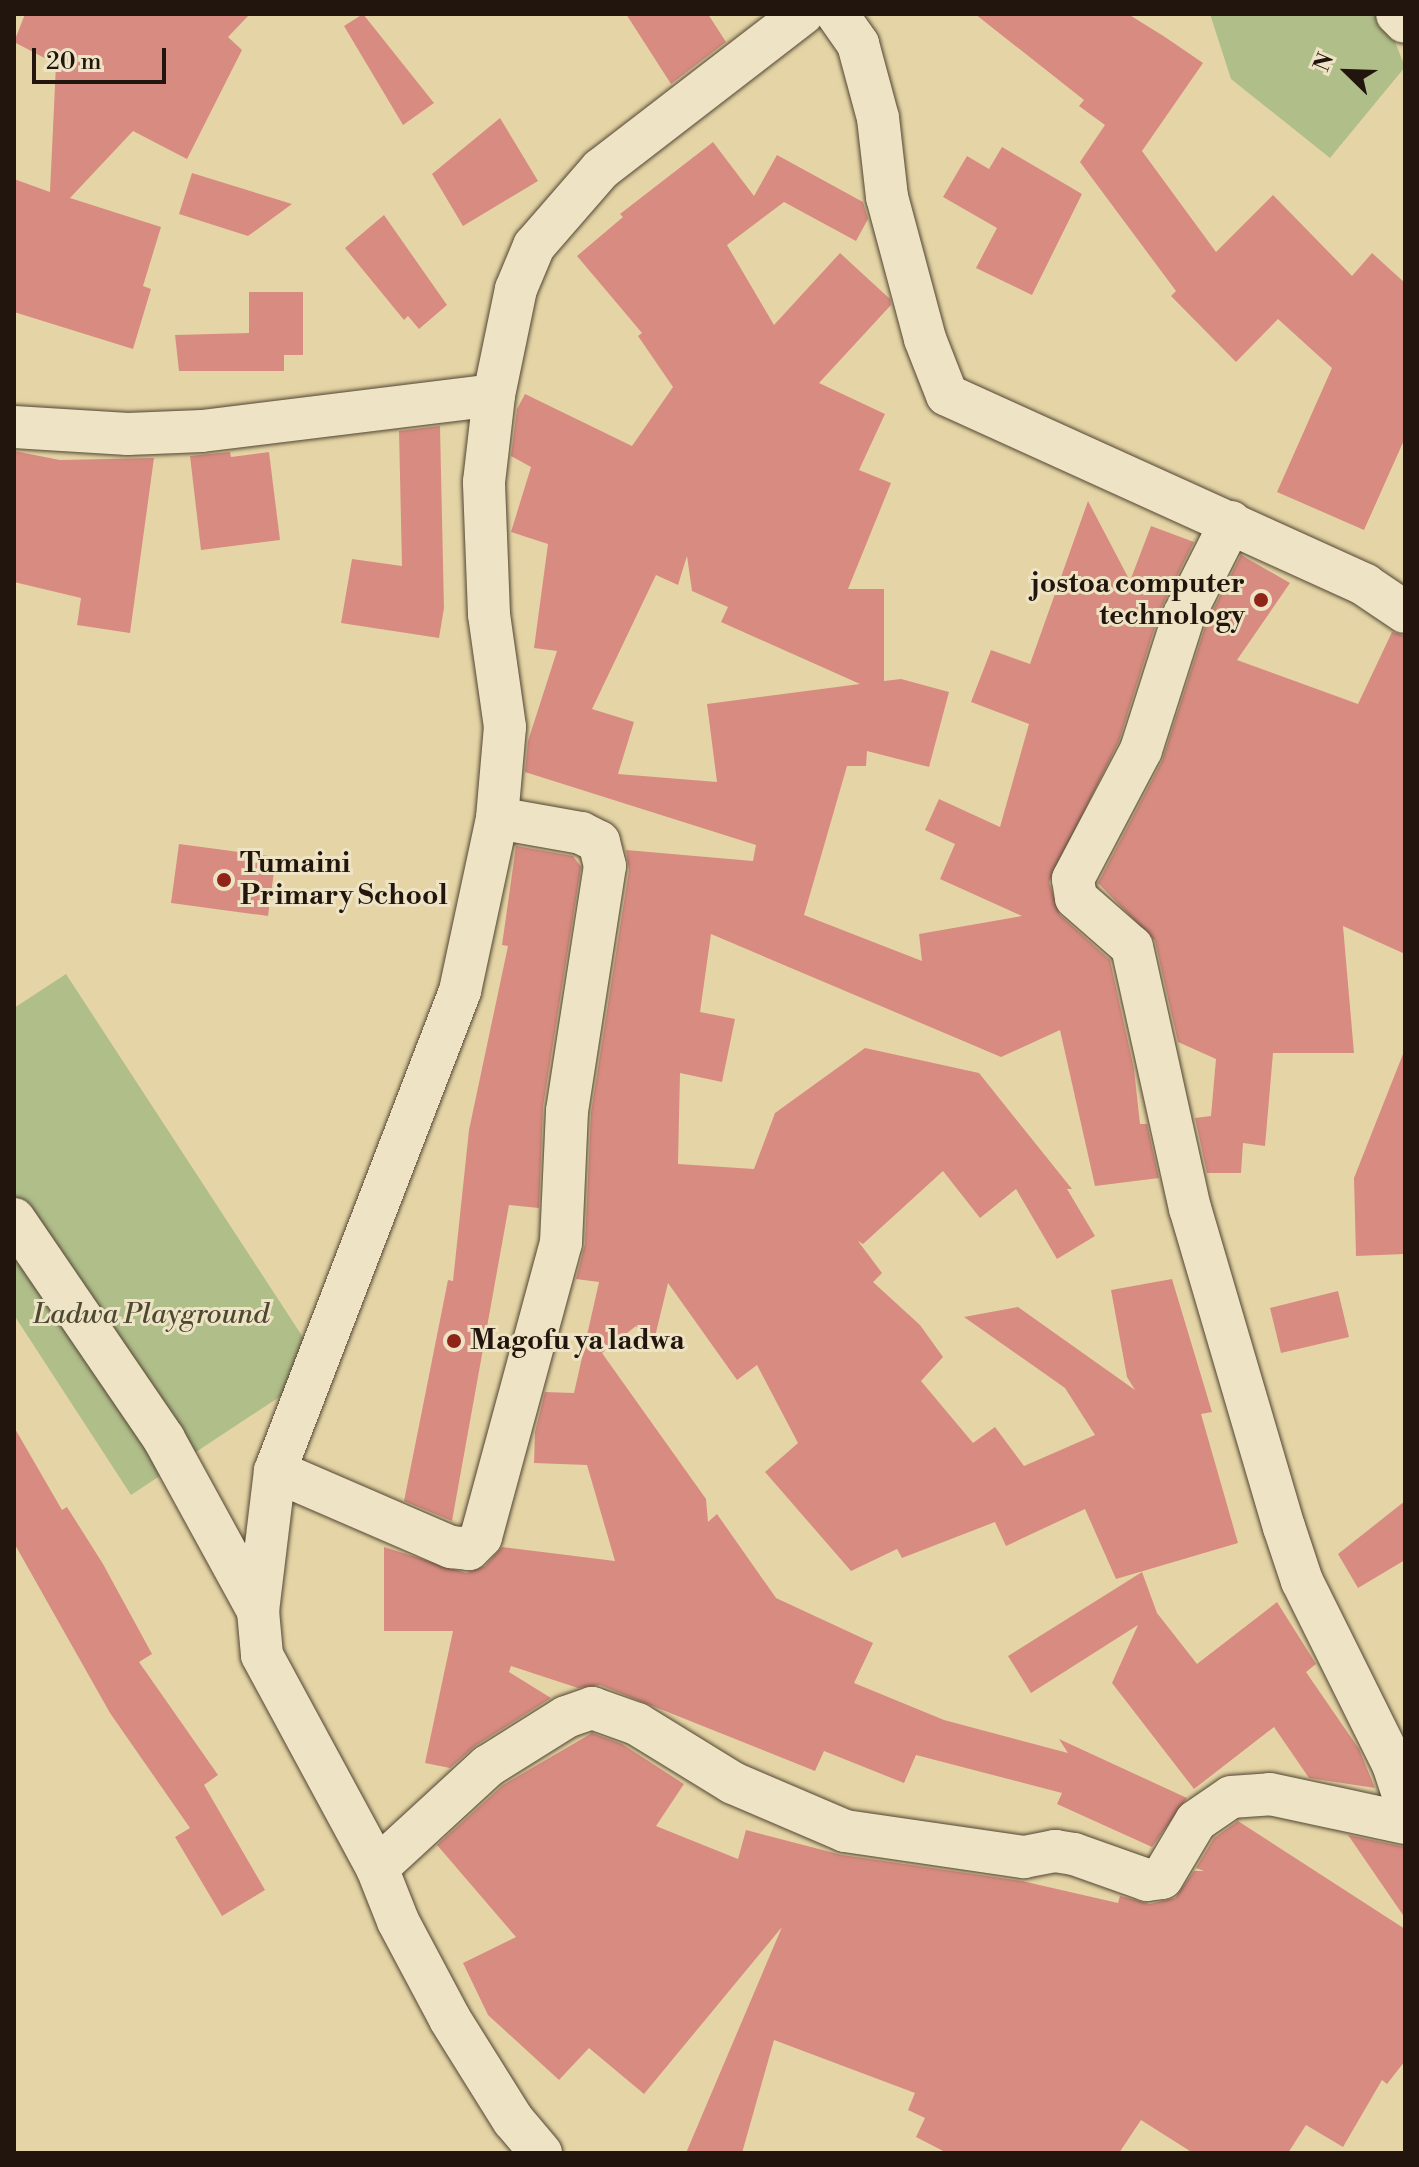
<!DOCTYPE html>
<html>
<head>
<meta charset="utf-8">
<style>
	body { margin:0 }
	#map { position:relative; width:1419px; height:2167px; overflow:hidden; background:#e5d5a6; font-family:"Libre Bodoni",serif }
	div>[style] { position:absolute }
	.green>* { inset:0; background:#b0be8a }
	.building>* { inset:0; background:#d88c81 }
	.roads { filter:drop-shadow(0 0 2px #524533) drop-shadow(0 0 2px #524533) }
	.street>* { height:42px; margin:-21px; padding:0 21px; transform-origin:21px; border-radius:21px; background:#eee4c5 }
	.dots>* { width:22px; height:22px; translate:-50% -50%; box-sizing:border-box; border:4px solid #eee4c5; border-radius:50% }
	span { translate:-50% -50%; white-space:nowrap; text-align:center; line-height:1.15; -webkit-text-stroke:6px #eee4c5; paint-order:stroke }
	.poi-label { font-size:28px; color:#21150d; font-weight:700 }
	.right { translate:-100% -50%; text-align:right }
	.left { translate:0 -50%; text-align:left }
	.park-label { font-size:28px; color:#4c4832; font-style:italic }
	.frame { position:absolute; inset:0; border:16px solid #21150d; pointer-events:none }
	.north { position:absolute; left:1307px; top:32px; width:80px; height:80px; -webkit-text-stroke:6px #eee4c5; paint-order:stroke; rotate:293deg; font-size:22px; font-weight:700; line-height:32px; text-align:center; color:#21150d }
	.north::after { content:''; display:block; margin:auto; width:28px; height:36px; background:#21150d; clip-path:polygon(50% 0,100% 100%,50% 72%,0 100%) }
	.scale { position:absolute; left:32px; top:48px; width:134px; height:36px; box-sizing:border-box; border:4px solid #21150d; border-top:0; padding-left:10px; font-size:24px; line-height:28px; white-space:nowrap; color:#21150d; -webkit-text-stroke:6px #eee4c5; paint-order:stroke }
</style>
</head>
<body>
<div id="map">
	<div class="green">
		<i style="clip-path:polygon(1210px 14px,1384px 14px,1405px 67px,1330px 158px,1231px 79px)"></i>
		<i style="clip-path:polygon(66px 974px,323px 1368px,131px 1495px,14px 1315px,14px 1008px)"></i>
	</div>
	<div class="building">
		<i style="clip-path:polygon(25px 14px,250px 14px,228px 37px,242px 50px,187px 159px,133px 131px,70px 198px,161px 227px,143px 286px,151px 289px,133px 349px,14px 312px,14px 179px,50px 192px,56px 64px,14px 42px)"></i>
		<i style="clip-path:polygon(363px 14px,434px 103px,403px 125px,344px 26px)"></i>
		<i style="clip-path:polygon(626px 14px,708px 14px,726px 42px,671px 84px)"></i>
		<i style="clip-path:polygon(975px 14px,1128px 14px,1165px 37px,1203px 63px,1142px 151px,1216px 252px,1273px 195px,1352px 276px,1372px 253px,1405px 283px,1405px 438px,1364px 530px,1277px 492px,1332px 368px,1278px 319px,1236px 362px,1171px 296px,1176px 291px,1080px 162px,1105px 125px,1079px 106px,1084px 100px)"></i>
		<i style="clip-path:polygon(500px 118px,538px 181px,463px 226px,432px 174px)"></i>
		<i style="clip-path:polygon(evenodd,713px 142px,754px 196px,777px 155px,863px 202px,868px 219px,856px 241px,784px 202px,727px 245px,774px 325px,840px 253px,890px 299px,891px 305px,819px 383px,885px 414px,859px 470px,891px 483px,848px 589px,884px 589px,884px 681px,901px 679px,949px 692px,929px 767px,867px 751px,866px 766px,847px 766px,804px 915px,922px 961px,919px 934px,1022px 916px,940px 879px,955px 844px,925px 830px,939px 799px,1000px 827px,1029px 724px,971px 702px,991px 650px,1030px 664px,1088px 501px,1130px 581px,1151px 526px,1194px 542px,1161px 608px,1119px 741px,1049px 882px,1060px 915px,1110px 960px,1134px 1069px,1140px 1124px,1147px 1124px,1159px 1178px,1095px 1186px,1060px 1030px,1001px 1057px,711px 934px,700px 1012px,735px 1019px,722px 1082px,680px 1073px,678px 1164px,754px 1169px,775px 1113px,865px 1048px,979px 1073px,1072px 1189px,1067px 1189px,1095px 1236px,1057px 1259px,1016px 1189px,980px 1218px,943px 1171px,863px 1244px,858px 1241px,882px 1273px,873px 1282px,920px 1325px,943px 1357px,921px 1381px,973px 1443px,995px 1427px,1024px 1466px,1095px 1435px,1065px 1388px,964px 1317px,1018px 1307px,1135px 1390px,1127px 1377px,1111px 1290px,1172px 1279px,1212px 1412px,1201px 1414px,1238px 1543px,1116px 1579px,1085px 1509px,1006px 1546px,995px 1522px,902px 1558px,897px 1549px,851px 1571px,765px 1472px,798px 1443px,757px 1365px,737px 1380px,668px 1283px,653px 1345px,636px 1326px,602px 1353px,706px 1499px,708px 1522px,717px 1514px,776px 1598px,873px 1643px,854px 1683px,944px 1720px,1068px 1753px,1059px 1739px,1187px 1798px,1152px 1847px,1057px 1804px,1062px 1793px,916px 1755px,904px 1783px,824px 1751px,815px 1771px,600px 1685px,578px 1688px,511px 1666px,509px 1672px,551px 1698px,475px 1746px,450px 1768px,425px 1763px,453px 1631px,384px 1631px,384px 1547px,466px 1573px,485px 1566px,502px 1547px,615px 1561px,587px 1465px,534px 1463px,535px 1432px,545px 1392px,574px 1393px,599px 1282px,576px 1279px,585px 1244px,591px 1113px,629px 870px,626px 850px,753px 861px,756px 845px,525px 772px,528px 741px,557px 651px,534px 648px,548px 544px,511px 532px,531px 467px,511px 456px,517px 409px,525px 394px,632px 446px,673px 387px,638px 336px,642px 333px,577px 256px,623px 217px,620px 214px,713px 142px,687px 556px,692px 591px,728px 607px,721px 622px,860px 684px,707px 704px,717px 782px,618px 774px,634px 722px,592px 709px,656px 575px,678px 585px,687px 556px)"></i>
		<i style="clip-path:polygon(1002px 147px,1082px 194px,1032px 295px,976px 268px,997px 228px,943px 197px,967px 156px,989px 169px)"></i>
		<i style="clip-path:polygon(192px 173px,292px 204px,248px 236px,179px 214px)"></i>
		<i style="clip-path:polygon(384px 215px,447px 305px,419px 329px,408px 316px,404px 320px,345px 248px)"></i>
		<i style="clip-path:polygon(249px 292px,303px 292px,303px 355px,284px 355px,284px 371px,179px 371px,175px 335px,249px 333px)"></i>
		<i style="clip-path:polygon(440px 426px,444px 608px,439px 638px,341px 623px,352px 559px,402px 566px,399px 431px)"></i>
		<i style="clip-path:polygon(14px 451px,60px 460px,154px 458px,130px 633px,77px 625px,81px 598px,14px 582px)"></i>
		<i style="clip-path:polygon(230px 452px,231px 457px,269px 452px,280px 540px,201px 550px,190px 456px)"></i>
		<i style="clip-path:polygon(1241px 555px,1290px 583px,1237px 660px,1358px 704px,1392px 632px,1405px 636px,1405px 954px,1343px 926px,1354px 1053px,1273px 1053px,1265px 1146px,1243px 1143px,1241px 1173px,1207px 1173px,1195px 1118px,1211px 1116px,1216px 1059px,1178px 1042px,1155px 941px,1098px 883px,1162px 761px,1206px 624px)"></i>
		<i style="clip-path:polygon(179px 844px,276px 857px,268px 916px,171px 903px)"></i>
		<i style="clip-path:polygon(516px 846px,573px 856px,581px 867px,543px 1107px,539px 1208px,509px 1205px,452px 1521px,404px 1501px,448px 1280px,453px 1281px,469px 1130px,508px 946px,502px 945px)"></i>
		<i style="clip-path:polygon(1403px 1054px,1405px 1254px,1356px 1256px,1354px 1178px)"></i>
		<i style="clip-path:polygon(1338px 1291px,1349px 1337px,1281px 1353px,1270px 1308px)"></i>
		<i style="clip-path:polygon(14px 1427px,62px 1510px,67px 1507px,103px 1564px,152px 1654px,139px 1662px,218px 1775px,204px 1785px,265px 1890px,222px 1916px,175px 1837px,190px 1828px,110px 1713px,14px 1543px)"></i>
		<i style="clip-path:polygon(1405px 1501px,1405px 1560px,1358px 1588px,1338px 1554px)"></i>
		<i style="clip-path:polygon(1142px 1572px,1157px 1613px,1197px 1664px,1277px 1602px,1316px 1664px,1306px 1672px,1359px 1749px,1375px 1788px,1309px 1778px,1274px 1727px,1194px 1789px,1112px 1683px,1138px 1625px,1031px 1693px,1008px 1656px)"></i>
		<i style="clip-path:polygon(592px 1733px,622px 1744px,684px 1784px,656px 1826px,738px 1859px,746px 1830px,842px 1855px,1022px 1881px,1118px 1903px,1120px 1896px,1150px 1904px,1175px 1898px,1194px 1871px,1204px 1871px,1196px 1868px,1214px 1838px,1238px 1821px,1405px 1929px,1405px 2061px,1387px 2084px,1382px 2080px,1343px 2147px,1306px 2125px,1288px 2153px,1193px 2153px,1141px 2120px,1119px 2153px,947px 2153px,916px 2137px,925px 2118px,908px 2110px,915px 2093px,774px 2040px,742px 2153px,686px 2153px,782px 1927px,644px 2094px,589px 2048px,559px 2080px,488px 2015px,463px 1963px,516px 1937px,437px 1845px,503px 1785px)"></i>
		<i style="clip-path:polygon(1348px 1835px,1405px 1847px,1405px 1918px)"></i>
	</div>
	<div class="roads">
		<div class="street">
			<i style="left:837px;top:14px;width:37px;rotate:55deg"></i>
			<i style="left:858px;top:44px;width:77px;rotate:74.9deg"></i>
			<i style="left:878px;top:118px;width:80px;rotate:83.5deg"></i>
			<i style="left:887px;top:197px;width:147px;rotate:75deg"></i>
			<i style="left:925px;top:339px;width:60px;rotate:68.6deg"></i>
			<i style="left:947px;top:395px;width:459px;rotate:24.4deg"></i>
			<i style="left:1365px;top:585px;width:48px;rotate:34deg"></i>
			<i style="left:1397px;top:14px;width:11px;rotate:45deg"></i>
			<i style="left:14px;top:427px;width:114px;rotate:3.5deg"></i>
			<i style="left:128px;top:434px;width:74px;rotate:-2.3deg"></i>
			<i style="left:202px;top:431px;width:294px;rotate:-7deg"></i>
			<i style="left:1231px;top:522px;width:104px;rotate:116.8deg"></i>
			<i style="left:1184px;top:615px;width:142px;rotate:107.7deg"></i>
			<i style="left:1141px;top:750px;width:146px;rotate:117.8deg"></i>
			<i style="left:1073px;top:879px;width:19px;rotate:81deg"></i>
			<i style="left:1076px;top:898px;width:74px;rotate:41.2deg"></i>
			<i style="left:1132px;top:947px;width:267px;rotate:77.5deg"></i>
			<i style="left:1190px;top:1208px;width:333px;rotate:73.6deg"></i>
			<i style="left:1284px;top:1527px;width:57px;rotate:71.6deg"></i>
			<i style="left:1302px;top:1581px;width:204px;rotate:63.6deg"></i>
			<i style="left:1393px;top:1764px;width:40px;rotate:72deg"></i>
			<i style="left:14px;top:1219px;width:266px;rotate:55.7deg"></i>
			<i style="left:164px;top:1439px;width:196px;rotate:61.3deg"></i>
			<i style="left:275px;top:1471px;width:192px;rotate:23.4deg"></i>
			<i style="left:451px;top:1547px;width:18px;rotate:6deg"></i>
			<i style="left:469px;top:1549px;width:17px;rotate:-45deg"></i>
			<i style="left:481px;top:1537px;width:305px;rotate:-74.8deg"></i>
			<i style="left:561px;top:1243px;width:132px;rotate:-87.4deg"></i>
			<i style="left:567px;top:1111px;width:248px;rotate:-81.2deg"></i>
			<i style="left:605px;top:866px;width:25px;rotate:-104deg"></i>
			<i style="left:599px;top:842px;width:20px;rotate:-153deg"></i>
			<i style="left:581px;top:833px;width:85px;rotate:-169.9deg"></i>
			<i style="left:377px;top:1868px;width:151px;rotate:-42.6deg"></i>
			<i style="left:488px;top:1766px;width:92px;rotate:-32.1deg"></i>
			<i style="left:566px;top:1717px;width:28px;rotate:-19deg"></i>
			<i style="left:592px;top:1708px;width:48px;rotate:19.6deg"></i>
			<i style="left:637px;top:1724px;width:113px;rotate:31.6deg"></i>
			<i style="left:733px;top:1783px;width:122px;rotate:23.2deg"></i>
			<i style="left:845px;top:1831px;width:181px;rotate:8.3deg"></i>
			<i style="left:1024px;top:1857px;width:32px;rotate:-11deg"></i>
			<i style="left:1055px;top:1851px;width:19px;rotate:9deg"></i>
			<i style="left:1074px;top:1854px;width:77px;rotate:19.6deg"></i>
			<i style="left:1147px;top:1880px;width:15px;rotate:-8deg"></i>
			<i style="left:1162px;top:1878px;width:66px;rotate:-59.2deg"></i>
			<i style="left:1196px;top:1821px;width:42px;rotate:-34.4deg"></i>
			<i style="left:1231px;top:1797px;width:39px;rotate:-4deg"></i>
			<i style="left:1270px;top:1794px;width:138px;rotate:12.1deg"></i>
			<i style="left:541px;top:2153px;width:43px;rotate:-130.3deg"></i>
			<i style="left:513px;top:2120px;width:119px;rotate:-122deg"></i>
			<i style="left:450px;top:2019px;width:111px;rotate:-118deg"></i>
			<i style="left:398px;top:1921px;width:57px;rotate:-111.6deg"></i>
			<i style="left:377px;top:1868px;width:242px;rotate:-118.4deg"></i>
			<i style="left:262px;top:1655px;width:44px;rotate:-95.2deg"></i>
			<i style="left:258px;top:1611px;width:141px;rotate:-83.1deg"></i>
			<i style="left:275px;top:1471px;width:514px;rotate:-68.92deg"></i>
			<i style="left:460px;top:991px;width:177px;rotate:-77.9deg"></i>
			<i style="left:497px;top:818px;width:91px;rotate:-85deg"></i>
			<i style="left:505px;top:727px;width:114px;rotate:-98.1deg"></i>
			<i style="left:489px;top:614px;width:132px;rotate:-92.2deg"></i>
			<i style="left:484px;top:482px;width:88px;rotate:-83.4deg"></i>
			<i style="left:494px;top:395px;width:108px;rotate:-78.3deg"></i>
			<i style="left:516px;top:289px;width:47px;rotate:-67.3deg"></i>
			<i style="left:534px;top:246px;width:102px;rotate:-49deg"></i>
			<i style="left:601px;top:169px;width:254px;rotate:-37.6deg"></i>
		</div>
	</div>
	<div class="dots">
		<i style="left:1261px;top:600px;background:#8f2418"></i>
		<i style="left:224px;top:880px;background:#8f2418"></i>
		<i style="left:454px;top:1341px;background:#8f2418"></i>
	</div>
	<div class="poi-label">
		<span class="right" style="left:1245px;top:600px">jostoa computer<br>technology</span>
		<span class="left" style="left:240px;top:880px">Tumaini<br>Primary School</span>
		<span class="left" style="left:470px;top:1341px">Magofu ya ladwa</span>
	</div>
	<div class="park-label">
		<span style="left:151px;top:1315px">Ladwa Playground</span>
	</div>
	<div class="frame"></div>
	<div class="north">N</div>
	<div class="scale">20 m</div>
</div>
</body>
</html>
